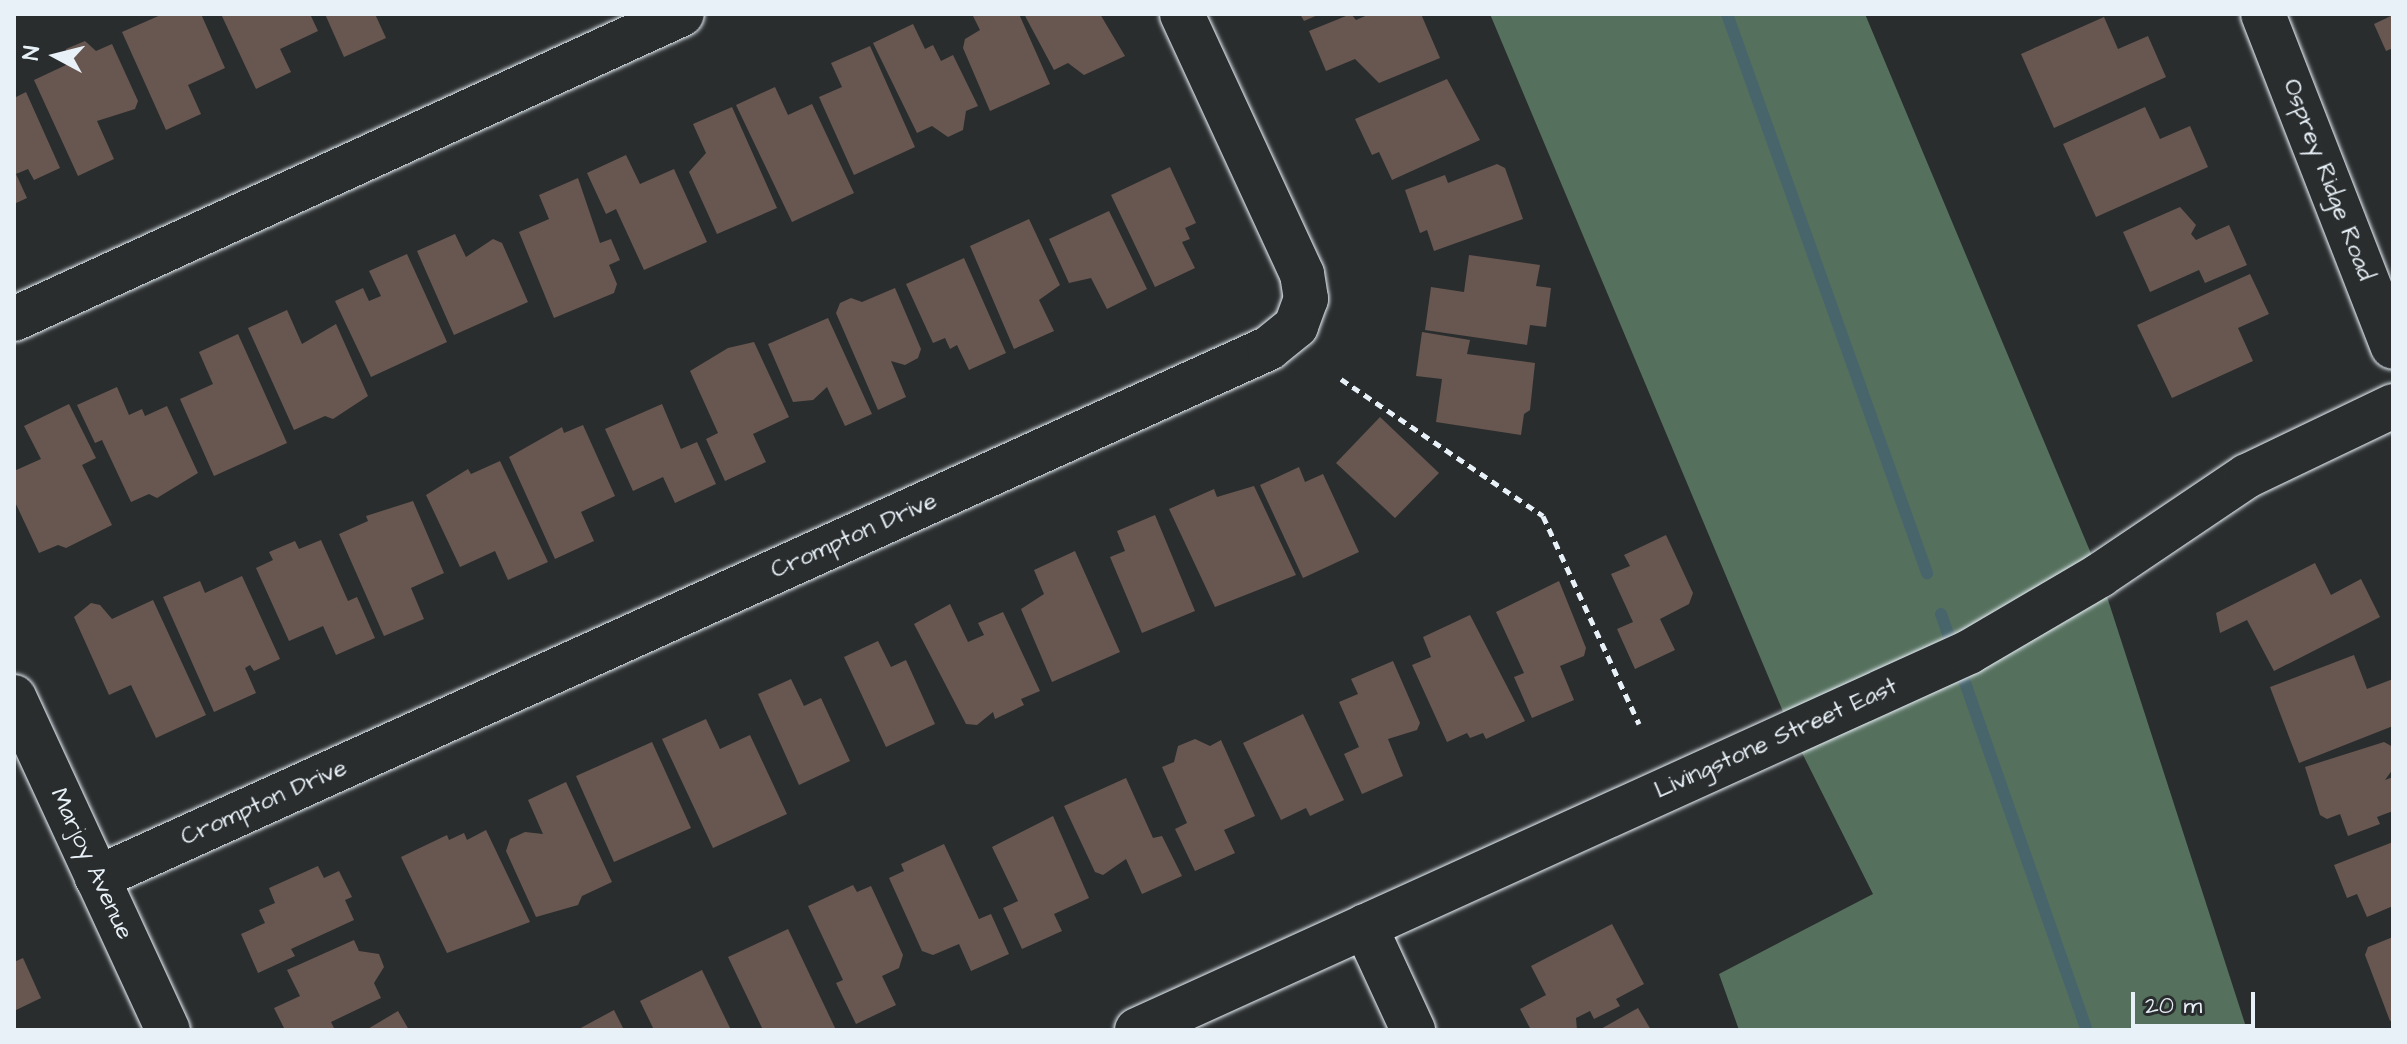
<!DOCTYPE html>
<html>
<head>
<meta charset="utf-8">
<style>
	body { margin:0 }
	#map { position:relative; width:2407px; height:1044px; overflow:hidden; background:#2a2d2e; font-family:"Architects Daughter",sans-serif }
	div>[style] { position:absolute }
	.green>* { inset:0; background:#56705e }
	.stream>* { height:12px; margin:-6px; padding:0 6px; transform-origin:6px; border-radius:6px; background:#48656c }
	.building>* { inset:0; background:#685750 }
	.path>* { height:5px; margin-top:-2.5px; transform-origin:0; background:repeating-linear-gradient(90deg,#e8f1f8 0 8px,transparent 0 14px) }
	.roads { filter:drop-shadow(0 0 2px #e8f1f8) drop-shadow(0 0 2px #e8f1f8) }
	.street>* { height:44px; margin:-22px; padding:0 22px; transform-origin:22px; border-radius:22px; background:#2a2d2e }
	.secondary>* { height:44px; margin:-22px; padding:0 22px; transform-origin:22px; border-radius:22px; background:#2a2d2e }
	span { translate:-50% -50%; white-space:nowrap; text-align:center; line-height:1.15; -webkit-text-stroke:8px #2a2d2e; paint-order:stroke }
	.street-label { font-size:24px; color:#e8f1f8 }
	.frame { position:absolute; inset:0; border:16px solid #e8f1f8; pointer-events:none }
	.north { position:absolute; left:16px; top:16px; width:80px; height:80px; -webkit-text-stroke:6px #2a2d2e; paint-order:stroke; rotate:277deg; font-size:22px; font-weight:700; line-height:32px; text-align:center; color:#e8f1f8 }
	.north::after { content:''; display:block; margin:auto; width:28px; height:36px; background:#e8f1f8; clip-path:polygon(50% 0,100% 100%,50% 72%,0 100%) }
	.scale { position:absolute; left:2131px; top:992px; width:124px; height:36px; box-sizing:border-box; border:4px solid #e8f1f8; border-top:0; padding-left:10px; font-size:24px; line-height:28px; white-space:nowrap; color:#e8f1f8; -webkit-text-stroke:6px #2a2d2e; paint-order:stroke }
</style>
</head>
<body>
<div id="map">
	<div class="green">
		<i style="clip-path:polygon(1490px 14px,1865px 14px,2100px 575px,2247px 1030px,1739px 1030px,1719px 974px,1873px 894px,1792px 733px)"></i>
	</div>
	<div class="stream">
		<i style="left:1727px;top:14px;width:594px;rotate:70.31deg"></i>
		<i style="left:1941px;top:614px;width:441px;rotate:70.7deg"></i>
	</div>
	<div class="building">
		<i style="clip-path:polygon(163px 14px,201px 14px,225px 68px,188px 85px,201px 114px,166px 130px,122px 32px)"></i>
		<i style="clip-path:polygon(221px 14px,310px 14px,318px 31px,280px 49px,291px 72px,256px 89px)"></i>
		<i style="clip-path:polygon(325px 14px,375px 14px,386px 38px,344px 57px)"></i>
		<i style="clip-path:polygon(972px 14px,1019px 14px,1050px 84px,990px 111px,963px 48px,965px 39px,980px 30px)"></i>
		<i style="clip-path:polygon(1024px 14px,1100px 14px,1125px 56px,1084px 75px,1068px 63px,1054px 70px)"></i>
		<i style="clip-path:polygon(1300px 14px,1320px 14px,1304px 21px)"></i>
		<i style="clip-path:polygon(1351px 14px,1356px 20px,1370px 14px,1421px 14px,1440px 58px,1379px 83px,1355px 59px,1326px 71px,1309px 31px)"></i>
		<i style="clip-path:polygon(2393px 15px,2393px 48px,2386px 51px,2374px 24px)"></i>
		<i style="clip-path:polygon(2104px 17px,2118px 49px,2148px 36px,2166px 77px,2054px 128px,2021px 54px)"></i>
		<i style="clip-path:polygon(913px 24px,925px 49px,933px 45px,941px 61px,953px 55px,978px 106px,966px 111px,963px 130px,948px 137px,932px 126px,917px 133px,873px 43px)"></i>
		<i style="clip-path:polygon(85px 41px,96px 51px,112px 44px,138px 101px,135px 109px,97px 121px,114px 159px,78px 176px,34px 80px,66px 65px,66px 49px)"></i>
		<i style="clip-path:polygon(870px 46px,915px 147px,854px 175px,819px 97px,842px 87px,831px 63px)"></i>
		<i style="clip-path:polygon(1447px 79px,1480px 140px,1392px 180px,1379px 152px,1372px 155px,1355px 119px)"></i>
		<i style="clip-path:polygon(775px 87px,788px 115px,812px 104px,854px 193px,792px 222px,736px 105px)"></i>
		<i style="clip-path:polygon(26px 92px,60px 168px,34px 180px,28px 169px,16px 174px,27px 198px,14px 204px,14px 98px)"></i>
		<i style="clip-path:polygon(732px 107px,777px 208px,717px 234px,689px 172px,706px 153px,693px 124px)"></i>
		<i style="clip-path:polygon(2145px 107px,2160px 139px,2190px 126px,2208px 167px,2096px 217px,2063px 144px)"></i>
		<i style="clip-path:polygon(626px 155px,640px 184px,674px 169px,707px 242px,644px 270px,616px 209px,606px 214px,587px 173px)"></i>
		<i style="clip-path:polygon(1497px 164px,1505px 168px,1523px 219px,1434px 251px,1427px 230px,1420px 233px,1405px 190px,1445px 175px,1448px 183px)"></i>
		<i style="clip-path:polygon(1170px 167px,1196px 223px,1185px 228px,1190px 239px,1182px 242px,1195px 268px,1155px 287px,1111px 195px)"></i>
		<i style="clip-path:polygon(578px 178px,600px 243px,611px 239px,620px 260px,609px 265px,617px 284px,614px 293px,554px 318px,519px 232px,549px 219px,539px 195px)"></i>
		<i style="clip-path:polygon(2180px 207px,2196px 225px,2191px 234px,2196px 240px,2229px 225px,2247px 265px,2205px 283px,2199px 270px,2150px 292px,2123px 232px)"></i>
		<i style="clip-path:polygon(1109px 211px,1147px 289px,1107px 309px,1091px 278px,1069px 283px,1049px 239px)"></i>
		<i style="clip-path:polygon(1029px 219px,1060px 285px,1039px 300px,1054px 331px,1014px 349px,970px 246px)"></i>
		<i style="clip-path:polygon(455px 234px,466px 257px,493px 239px,502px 243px,528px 302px,454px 335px,417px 251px)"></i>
		<i style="clip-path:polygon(407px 254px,447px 342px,371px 377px,335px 301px,363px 288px,369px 301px,381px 296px,369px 271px)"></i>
		<i style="clip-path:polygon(1469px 255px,1540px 265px,1536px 286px,1551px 288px,1546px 327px,1530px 325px,1527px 345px,1425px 330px,1431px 287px,1464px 292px)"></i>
		<i style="clip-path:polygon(964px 258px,1006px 353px,969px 370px,957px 345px,950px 349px,945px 338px,933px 343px,906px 284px)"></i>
		<i style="clip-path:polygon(2250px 274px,2269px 314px,2238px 328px,2253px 361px,2172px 398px,2137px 325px)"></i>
		<i style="clip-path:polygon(895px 288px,921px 349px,918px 358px,905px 365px,891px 361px,906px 397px,878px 410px,836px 313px,840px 303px,851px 298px,862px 302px)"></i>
		<i style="clip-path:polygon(287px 310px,302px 344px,336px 324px,368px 396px,333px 419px,325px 416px,294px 430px,248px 328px)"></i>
		<i style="clip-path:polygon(828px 318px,872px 414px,845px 426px,827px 387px,813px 400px,793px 402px,768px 344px)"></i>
		<i style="clip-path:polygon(1422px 332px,1470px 340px,1467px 354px,1535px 363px,1530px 410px,1524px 414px,1521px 435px,1436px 422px,1442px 379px,1416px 376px)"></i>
		<i style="clip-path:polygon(238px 334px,287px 443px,214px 476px,180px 399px,213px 384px,199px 352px)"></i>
		<i style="clip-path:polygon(754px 342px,789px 417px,753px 434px,766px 462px,725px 481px,706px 439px,718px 433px,690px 371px,728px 348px)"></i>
		<i style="clip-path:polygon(117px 387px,129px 415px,142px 409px,145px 416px,167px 406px,198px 473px,157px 498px,149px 494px,131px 502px,102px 440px,95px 443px,77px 405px)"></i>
		<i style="clip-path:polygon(69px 404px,96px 458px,82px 465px,112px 525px,66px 548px,58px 545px,39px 553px,14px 500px,14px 471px,41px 459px,24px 426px)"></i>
		<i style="clip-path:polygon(662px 404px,681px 449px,697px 442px,716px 484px,675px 503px,663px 477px,633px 491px,605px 429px)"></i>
		<i style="clip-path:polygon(1380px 417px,1439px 473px,1395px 518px,1336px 463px)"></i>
		<i style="clip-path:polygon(583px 425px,615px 496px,581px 512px,594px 541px,555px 559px,509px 457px,562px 427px,564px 433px)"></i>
		<i style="clip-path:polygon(500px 461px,548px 562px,508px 580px,495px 551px,460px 567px,426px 495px,468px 469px,471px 474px)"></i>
		<i style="clip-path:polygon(1299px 467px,1305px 482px,1323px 474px,1359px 552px,1303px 578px,1260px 485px)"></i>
		<i style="clip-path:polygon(1254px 486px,1296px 575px,1215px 607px,1169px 509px,1214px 489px,1217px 497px)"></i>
		<i style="clip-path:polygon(413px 501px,444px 573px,411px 588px,424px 619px,384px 636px,339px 534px,368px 521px,366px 516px)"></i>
		<i style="clip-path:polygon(1155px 515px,1195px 611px,1142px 633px,1110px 557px,1125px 551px,1117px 531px)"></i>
		<i style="clip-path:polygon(1666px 535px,1693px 593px,1689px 604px,1660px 619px,1675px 650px,1635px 669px,1617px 629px,1633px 622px,1611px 574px,1630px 566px,1624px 555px)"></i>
		<i style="clip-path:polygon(321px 540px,348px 601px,357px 597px,375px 638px,336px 655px,323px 626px,289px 641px,256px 568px,273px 560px,269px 552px,295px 541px,299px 549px)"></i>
		<i style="clip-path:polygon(1075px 551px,1120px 652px,1052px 682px,1021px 609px,1044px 594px,1034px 570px)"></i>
		<i style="clip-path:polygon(2315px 563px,2331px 595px,2361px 579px,2380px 617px,2274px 671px,2247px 620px,2220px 633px,2216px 613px)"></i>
		<i style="clip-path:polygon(242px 576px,280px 659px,254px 671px,250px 665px,245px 668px,256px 693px,214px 712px,163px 597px,200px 581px,205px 593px)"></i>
		<i style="clip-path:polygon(1559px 581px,1586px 648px,1584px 656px,1560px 666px,1574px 700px,1532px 718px,1514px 677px,1524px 673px,1496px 612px)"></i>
		<i style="clip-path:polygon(153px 600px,206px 715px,156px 738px,131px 685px,109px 695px,74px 617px,91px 603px,100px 605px,112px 619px)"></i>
		<i style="clip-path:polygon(950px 604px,968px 642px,984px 635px,978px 623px,1003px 612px,1040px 691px,1021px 699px,1024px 705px,995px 719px,993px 712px,977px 725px,966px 724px,914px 624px)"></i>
		<i style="clip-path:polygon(1470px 615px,1525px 721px,1486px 739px,1483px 733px,1470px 738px,1467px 733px,1447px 742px,1412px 665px,1431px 657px,1423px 637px)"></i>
		<i style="clip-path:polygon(878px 641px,891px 667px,906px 660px,935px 724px,886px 747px,844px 657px)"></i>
		<i style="clip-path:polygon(2354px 655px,2367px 689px,2393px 679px,2393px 726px,2299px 763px,2270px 687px)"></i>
		<i style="clip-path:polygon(1393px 661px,1420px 723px,1417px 730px,1388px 739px,1403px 776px,1362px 794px,1344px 754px,1359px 747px,1339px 702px,1358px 694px,1351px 679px)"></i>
		<i style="clip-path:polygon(791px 679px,804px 706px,821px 698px,850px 761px,799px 785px,758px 694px)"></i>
		<i style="clip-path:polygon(1303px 714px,1344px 800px,1310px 816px,1306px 808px,1281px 820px,1243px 743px)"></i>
		<i style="clip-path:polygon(706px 719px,720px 749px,750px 735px,787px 814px,713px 848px,662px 739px)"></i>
		<i style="clip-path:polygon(1195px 739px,1210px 746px,1221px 740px,1255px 816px,1224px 830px,1235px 853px,1195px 871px,1175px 829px,1187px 823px,1162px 767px,1174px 762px,1178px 746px)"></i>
		<i style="clip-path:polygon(652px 742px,691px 828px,614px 862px,576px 776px)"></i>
		<i style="clip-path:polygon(2384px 742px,2393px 747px,2393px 769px,2385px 780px,2393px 777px,2393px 811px,2377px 817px,2380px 824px,2348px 836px,2340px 814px,2327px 819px,2320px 815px,2305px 767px)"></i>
		<i style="clip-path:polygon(1126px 778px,1153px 838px,1162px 836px,1182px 876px,1142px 894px,1126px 859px,1103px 875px,1095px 872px,1064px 806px)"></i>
		<i style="clip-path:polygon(566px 782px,612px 882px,582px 896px,578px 905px,536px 917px,506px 851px,510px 839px,525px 832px,543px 834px,528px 800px)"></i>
		<i style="clip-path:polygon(1053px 816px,1089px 898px,1054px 914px,1062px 931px,1022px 949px,1003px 908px,1018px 901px,992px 847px)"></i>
		<i style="clip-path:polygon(486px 830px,530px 922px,447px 953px,401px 857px,447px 835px,449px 840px,464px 833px,467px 840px)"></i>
		<i style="clip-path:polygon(2393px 842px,2393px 906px,2367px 917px,2357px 894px,2347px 898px,2334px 865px)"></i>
		<i style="clip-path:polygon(944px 844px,979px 919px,991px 914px,1009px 954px,971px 971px,959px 944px,933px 955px,922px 951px,889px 878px,904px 871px,901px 864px)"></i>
		<i style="clip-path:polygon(318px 866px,324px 878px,339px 871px,352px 897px,345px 900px,354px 920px,291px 949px,295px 956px,258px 973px,241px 934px,265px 923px,259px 910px,275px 903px,269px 888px)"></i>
		<i style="clip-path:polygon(853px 885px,857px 892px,871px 886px,903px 955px,899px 968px,882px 976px,896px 1005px,856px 1024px,836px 983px,843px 980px,808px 906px)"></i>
		<i style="clip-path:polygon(1612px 924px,1644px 984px,1616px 999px,1620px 1006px,1594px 1019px,1590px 1011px,1576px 1018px,1577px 1030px,1531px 1030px,1520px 1009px,1546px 995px,1531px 966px)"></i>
		<i style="clip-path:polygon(788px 929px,836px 1030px,763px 1030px,728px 957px)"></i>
		<i style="clip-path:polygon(2393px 937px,2393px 1020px,2390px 1021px,2365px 955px,2368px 947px)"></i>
		<i style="clip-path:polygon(354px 940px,359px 951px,379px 954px,384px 967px,374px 983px,381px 998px,331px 1022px,335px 1030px,285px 1030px,274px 1008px,300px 996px,287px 970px)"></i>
		<i style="clip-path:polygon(23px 958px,41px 998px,14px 1011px,14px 962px)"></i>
		<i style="clip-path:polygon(702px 970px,731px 1030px,654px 1030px,640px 1001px)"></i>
		<i style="clip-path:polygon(1638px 1008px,1651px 1030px,1599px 1030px)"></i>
		<i style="clip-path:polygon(614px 1010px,624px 1030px,577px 1030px)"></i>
		<i style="clip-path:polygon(398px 1011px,409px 1030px,366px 1030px)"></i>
	</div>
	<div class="path">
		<i style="left:1341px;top:379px;width:244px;rotate:34.1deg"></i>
		<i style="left:1543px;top:516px;width:229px;rotate:65.2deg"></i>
	</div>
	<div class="roads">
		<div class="street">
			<i style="left:2263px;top:14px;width:357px;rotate:68.7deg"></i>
			<i style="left:14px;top:319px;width:734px;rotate:-24.54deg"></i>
			<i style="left:14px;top:697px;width:367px;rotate:65.2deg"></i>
			<i style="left:97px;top:878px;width:1286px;rotate:-24.33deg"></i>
			<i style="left:1269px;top:348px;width:35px;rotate:-39deg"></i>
			<i style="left:1296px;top:326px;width:29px;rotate:-70deg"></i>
			<i style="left:1306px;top:299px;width:25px;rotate:-99deg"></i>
			<i style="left:1302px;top:274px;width:286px;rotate:-114.8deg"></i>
			<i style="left:1365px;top:926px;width:115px;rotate:65.2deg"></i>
		</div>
		<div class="secondary">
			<i style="left:1137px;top:1030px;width:914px;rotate:-24.43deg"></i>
			<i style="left:1969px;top:652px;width:152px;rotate:-30.4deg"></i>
			<i style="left:2100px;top:575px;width:177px;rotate:-34deg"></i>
			<i style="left:2247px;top:476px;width:162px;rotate:-25.6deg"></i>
		</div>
	</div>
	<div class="street-label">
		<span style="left:2328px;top:180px;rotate:69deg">Osprey Ridge Road</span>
		<span style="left:854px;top:536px;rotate:-24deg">Crompton Drive</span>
		<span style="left:1776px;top:739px;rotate:-24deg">Livingstone Street East</span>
		<span style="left:264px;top:803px;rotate:-24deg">Crompton Drive</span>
		<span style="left:91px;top:864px;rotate:65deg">Marjoy Avenue</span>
	</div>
	<div class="frame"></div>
	<div class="north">N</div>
	<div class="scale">20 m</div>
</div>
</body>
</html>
